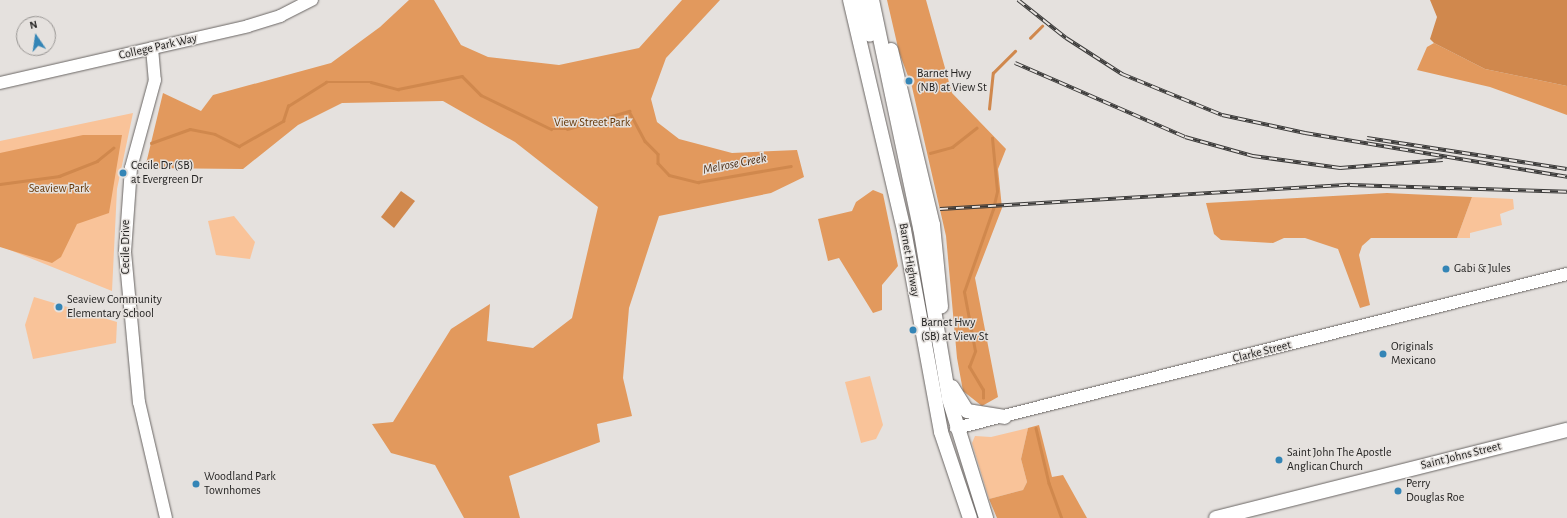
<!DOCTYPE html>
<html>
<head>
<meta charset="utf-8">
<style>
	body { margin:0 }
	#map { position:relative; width:1567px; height:518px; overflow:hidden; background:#e5e1de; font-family:"Alegreya Sans",sans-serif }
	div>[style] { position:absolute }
	.green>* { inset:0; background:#f9c399 }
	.forest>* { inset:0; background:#e2995d }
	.water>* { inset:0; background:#d0884d }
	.stream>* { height:2.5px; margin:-1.25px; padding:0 1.25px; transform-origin:1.25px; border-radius:1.25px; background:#d0884d }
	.roads { filter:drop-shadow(0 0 1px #6a6664) drop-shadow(0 0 1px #6a6664) }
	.secondary>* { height:12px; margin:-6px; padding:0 6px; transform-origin:6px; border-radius:6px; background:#fff }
	.primary>* { height:14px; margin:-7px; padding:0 7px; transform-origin:7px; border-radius:7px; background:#fff }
	.rail>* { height:4px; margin-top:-2px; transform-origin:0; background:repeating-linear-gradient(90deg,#e5e1de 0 8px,#3c3b3a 0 16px); box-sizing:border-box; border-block:1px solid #3c3b3a }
	.dots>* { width:11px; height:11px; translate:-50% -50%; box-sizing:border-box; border:2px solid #e5e1de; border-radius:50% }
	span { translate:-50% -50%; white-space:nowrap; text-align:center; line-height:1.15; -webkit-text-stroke:3px #e5e1de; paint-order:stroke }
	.street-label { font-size:12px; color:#242322 }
	.poi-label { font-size:12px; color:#242322 }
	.left { translate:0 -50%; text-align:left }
	.park-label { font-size:12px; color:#643504 }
	.water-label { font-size:13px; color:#4f3118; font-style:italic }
	.north { position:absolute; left:16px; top:16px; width:40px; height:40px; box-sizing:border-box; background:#e5e1de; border:1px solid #989593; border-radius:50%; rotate:347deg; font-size:11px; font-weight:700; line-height:16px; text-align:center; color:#242322 }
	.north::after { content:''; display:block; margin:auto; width:14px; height:18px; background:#3485b6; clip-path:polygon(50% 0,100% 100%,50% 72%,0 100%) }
</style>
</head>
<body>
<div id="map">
	<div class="green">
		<i style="clip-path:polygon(133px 113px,117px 189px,112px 291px,0 246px,0 141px)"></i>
		<i style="clip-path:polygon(1472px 197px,1513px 199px,1514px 209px,1500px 214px,1502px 225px,1470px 233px,1470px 238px,1457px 238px)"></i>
		<i style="clip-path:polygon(234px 216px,255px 242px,250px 259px,216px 255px,208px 221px)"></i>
		<i style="clip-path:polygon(34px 297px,117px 322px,116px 343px,33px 359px,25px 325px)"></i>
		<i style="clip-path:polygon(870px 376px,883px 425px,876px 439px,861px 443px,845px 382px)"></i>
		<i style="clip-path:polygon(1028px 428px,1021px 459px,1027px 482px,1023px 490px,989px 499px,972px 443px,975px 436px,991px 437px)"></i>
	</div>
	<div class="forest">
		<i style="clip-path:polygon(409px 0,434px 0,461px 45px,488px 57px,559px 65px,639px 48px,682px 0,720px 0,666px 58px,651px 99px,657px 122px,679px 139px,732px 153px,797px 150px,804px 177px,771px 193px,659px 216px,629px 308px,623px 378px,632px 416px,597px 424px,600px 442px,509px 476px,520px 518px,464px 518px,435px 465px,391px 453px,372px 424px,393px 422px,451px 329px,490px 304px,487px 341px,533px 348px,572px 318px,598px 207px,515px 142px,443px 101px,342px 103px,298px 125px,243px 169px,145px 168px,163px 93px,201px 111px,213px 95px,331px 63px,380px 27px)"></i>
		<i style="clip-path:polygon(887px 0,926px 0,952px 93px,1006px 149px,998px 169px,1002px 208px,975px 278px,998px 397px,982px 406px,963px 391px,957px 358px,946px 236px,912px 87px,899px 52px)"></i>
		<i style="clip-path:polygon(1434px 43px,1485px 69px,1567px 86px,1567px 115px,1490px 87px,1417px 70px,1427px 47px)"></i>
		<i style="clip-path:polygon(83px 135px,122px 135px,109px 213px,77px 224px,61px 257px,52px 263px,0 247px,0 153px)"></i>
		<i style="clip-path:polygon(873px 190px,883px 194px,898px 266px,882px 285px,882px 310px,873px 313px,839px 258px,828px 261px,818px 219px,852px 211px,856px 202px)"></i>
		<i style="clip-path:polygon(1387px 193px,1472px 197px,1457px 238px,1371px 238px,1362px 246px,1359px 255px,1370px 305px,1360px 308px,1338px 249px,1305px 238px,1284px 238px,1273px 243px,1221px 240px,1214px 234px,1206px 203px)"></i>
		<i style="clip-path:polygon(1039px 425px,1052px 477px,1063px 475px,1087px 518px,997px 518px,989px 499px,1023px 490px,1027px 482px,1021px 459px,1028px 428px)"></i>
	</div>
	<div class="water">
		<i style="clip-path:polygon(1430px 0,1567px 0,1567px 86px,1485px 69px,1434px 43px,1430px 39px,1437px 17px)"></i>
		<i style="clip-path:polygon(401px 191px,415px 201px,394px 228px,381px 217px)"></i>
	</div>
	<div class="stream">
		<i style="left:1030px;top:38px;width:17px;rotate:-45deg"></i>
		<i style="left:989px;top:109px;width:36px;rotate:-84deg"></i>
		<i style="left:993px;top:73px;width:31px;rotate:-45deg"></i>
		<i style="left:151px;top:143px;width:41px;rotate:-19.7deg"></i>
		<i style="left:190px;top:129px;width:25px;rotate:11deg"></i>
		<i style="left:215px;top:134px;width:27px;rotate:27deg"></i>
		<i style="left:239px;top:146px;width:51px;rotate:-29.6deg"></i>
		<i style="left:283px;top:121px;width:16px;rotate:-72deg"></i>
		<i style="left:288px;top:106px;width:45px;rotate:-32.3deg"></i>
		<i style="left:326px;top:82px;width:45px"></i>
		<i style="left:371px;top:82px;width:28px;rotate:15deg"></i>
		<i style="left:398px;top:89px;width:65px;rotate:-11.5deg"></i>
		<i style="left:462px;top:76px;width:27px;rotate:45deg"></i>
		<i style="left:481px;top:95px;width:78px;rotate:25.9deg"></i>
		<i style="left:551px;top:129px;width:16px"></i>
		<i style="left:567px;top:129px;width:65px;rotate:-16.2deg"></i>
		<i style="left:629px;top:111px;width:34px;rotate:62deg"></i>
		<i style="left:645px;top:141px;width:18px;rotate:45deg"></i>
		<i style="left:658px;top:154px;width:9px;rotate:90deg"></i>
		<i style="left:658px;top:163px;width:16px;rotate:47deg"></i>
		<i style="left:669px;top:175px;width:30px;rotate:14deg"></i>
		<i style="left:698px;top:182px;width:94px;rotate:-9.8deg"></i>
		<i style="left:930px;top:153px;width:23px;rotate:-15deg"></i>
		<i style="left:952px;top:147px;width:31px;rotate:-38deg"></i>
		<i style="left:0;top:184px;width:60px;rotate:-7.7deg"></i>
		<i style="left:59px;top:176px;width:41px;rotate:-21.5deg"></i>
		<i style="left:97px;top:161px;width:21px;rotate:-39deg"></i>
		<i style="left:983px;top:398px;width:8px;rotate:-90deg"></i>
		<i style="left:983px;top:390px;width:27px;rotate:-121deg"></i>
		<i style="left:969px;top:367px;width:17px;rotate:-69deg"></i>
		<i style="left:975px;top:351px;width:60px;rotate:-100.6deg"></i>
		<i style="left:964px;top:292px;width:88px;rotate:-70.7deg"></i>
		<i style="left:993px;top:209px;width:18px;rotate:-77deg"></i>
		<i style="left:997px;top:191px;width:53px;rotate:-95.4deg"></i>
		<i style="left:1036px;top:428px;width:57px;rotate:76.7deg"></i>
		<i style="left:1049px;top:483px;width:37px;rotate:70deg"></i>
	</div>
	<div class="roads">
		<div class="secondary">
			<i style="left:152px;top:48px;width:32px;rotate:85deg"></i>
			<i style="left:155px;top:80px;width:91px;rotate:105.3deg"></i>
			<i style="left:131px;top:168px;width:84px;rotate:94.1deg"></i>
			<i style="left:125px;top:252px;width:151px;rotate:84.7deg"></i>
			<i style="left:139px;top:402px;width:119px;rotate:76.9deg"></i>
			<i style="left:0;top:83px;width:254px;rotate:-12.9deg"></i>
			<i style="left:248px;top:26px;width:34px;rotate:-17deg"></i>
			<i style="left:280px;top:16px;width:36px;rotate:-27deg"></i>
			<i style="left:956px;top:428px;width:630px;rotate:-14.15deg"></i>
		</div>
		<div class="primary">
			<i style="left:850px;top:0;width:236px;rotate:76.8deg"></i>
			<i style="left:904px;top:230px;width:205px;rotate:79.6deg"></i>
			<i style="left:941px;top:432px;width:91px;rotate:71.4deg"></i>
			<i style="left:860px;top:0;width:36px;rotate:74deg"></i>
			<i style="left:872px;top:0;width:232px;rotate:78.1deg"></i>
			<i style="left:920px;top:227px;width:174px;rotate:80.4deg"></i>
			<i style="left:949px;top:399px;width:125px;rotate:72.7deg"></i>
			<i style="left:891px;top:50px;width:180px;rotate:76.5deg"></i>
			<i style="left:933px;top:225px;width:82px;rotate:84.4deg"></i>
			<i style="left:952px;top:387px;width:28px;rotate:58deg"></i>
			<i style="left:967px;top:411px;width:38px;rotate:9deg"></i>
			<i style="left:1216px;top:518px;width:362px;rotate:-14.1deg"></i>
		</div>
	</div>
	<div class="rail">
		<i style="left:1018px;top:0;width:61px;rotate:38.4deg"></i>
		<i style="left:1066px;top:38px;width:67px;rotate:32.7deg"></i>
		<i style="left:1122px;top:74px;width:108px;rotate:22.3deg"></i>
		<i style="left:1222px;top:115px;width:85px;rotate:12.2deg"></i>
		<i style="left:1305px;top:133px;width:266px;rotate:9.5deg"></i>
		<i style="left:1015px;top:63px;width:185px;rotate:23.5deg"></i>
		<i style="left:1185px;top:137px;width:71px;rotate:15.6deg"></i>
		<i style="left:1253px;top:156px;width:88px;rotate:7.9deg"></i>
		<i style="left:1340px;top:168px;width:103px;rotate:-4.4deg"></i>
		<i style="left:1367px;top:138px;width:202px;rotate:8.8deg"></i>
		<i style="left:940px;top:209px;width:411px;rotate:-3.4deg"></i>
		<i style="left:1350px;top:185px;width:217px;rotate:1.8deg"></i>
	</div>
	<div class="dots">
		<i style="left:909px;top:81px;background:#3485b6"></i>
		<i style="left:123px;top:173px;background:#3485b6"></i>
		<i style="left:1446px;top:269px;background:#3485b6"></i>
		<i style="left:59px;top:307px;background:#3485b6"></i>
		<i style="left:913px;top:330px;background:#3485b6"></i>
		<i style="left:1383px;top:354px;background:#3485b6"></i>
		<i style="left:1279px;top:460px;background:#3485b6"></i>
		<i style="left:196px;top:484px;background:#3485b6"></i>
		<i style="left:1398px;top:491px;background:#3485b6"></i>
	</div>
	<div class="street-label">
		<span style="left:158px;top:47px;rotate:-13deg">College Park Way</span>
		<span style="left:126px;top:247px;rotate:-90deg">Cecile Drive</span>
		<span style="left:909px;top:260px;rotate:80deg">Barnet Highway</span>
		<span style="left:1262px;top:352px;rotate:-14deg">Clarke Street</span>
		<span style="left:1461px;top:456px;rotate:-14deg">Saint Johns Street</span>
	</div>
	<div class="poi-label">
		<span class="left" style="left:917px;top:81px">Barnet Hwy<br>(NB) at View St</span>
		<span class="left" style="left:131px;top:173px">Cecile Dr (SB)<br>at Evergreen Dr</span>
		<span class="left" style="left:1454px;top:269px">Gabi &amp; Jules</span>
		<span class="left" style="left:67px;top:307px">Seaview Community<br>Elementary School</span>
		<span class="left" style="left:921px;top:330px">Barnet Hwy<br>(SB) at View St</span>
		<span class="left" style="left:1391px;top:354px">Originals<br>Mexicano</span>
		<span class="left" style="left:1287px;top:460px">Saint John The Apostle<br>Anglican Church</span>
		<span class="left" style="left:204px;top:484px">Woodland Park<br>Townhomes</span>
		<span class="left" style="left:1406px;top:491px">Perry<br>Douglas Roe</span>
	</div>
	<div class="park-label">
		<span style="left:592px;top:123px">View Street Park</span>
		<span style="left:59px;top:189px">Seaview Park</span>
	</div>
	<div class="water-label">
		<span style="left:735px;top:165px;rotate:-11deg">Melrose Creek</span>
	</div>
	<div class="north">N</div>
</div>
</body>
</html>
